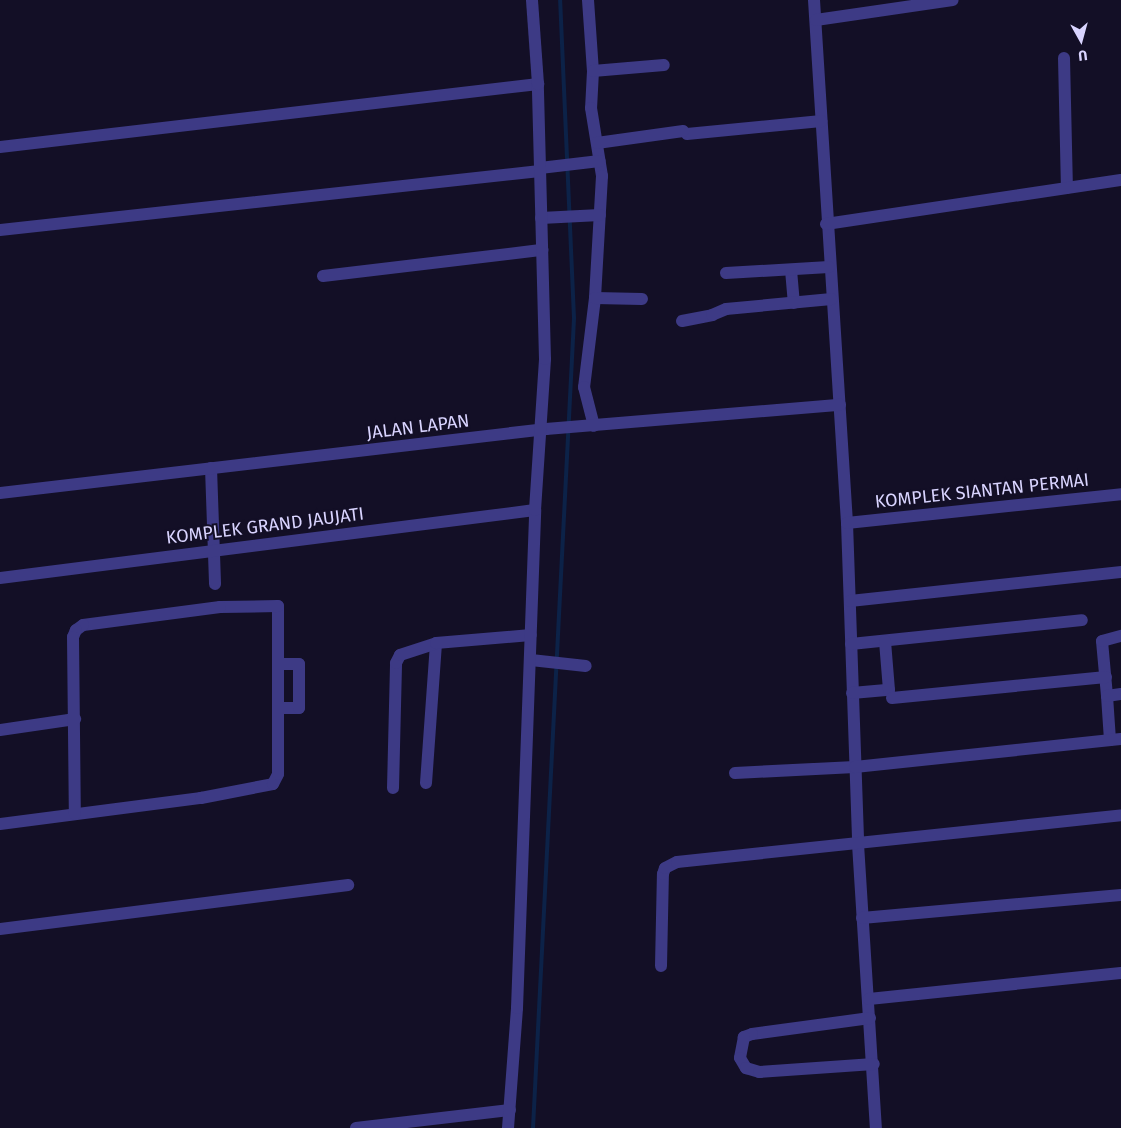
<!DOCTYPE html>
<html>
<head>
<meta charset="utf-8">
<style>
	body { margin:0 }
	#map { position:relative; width:1121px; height:1128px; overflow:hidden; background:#130f26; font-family:"Fira Sans",sans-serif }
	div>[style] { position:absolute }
	.stream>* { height:4px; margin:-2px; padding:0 2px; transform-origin:2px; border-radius:2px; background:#0c2248 }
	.minor>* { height:12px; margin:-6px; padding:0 6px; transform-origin:6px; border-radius:6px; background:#3d3a85 }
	span { translate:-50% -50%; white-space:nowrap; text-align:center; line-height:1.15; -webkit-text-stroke:4px #130f26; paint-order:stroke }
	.street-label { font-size:18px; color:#d9d4ff }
	.north { position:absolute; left:1056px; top:15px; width:50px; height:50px; -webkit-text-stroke:4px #130f26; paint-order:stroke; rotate:173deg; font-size:14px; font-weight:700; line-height:20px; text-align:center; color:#d9d4ff }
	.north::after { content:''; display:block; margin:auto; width:18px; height:22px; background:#d9d4ff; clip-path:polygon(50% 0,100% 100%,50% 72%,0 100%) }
</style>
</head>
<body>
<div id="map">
	<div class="stream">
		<i style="left:533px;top:1128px;width:811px;rotate:-87.1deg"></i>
		<i style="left:574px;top:318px;width:318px;rotate:-92.5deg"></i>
	</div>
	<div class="minor">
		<i style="left:588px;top:0;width:71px;rotate:86deg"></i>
		<i style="left:593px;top:71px;width:37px;rotate:93deg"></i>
		<i style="left:591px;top:108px;width:69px;rotate:80.8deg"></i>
		<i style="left:602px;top:176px;width:122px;rotate:93.3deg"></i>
		<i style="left:595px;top:298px;width:90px;rotate:97deg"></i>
		<i style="left:584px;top:387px;width:40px;rotate:75.6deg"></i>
		<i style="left:814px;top:0;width:524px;rotate:86.39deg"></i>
		<i style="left:847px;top:523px;width:321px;rotate:88deg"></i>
		<i style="left:858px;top:844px;width:285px;rotate:86.4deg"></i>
		<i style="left:816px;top:20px;width:138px;rotate:-8.3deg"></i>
		<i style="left:1064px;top:58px;width:130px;rotate:88.7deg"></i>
		<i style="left:593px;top:71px;width:71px;rotate:-4.8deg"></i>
		<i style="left:687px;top:134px;width:135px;rotate:-5.5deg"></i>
		<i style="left:597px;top:143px;width:87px;rotate:-7.9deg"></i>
		<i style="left:0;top:147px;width:542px;rotate:-6.68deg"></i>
		<i style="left:540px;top:168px;width:60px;rotate:-6.7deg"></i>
		<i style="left:541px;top:218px;width:59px;rotate:-2.9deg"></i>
		<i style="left:826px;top:224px;width:298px;rotate:-8.5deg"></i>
		<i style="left:0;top:230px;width:543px;rotate:-6.24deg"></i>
		<i style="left:791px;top:270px;width:33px;rotate:85deg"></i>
		<i style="left:726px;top:273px;width:103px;rotate:-3.3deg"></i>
		<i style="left:323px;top:276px;width:221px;rotate:-6.8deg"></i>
		<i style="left:595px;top:298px;width:47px;rotate:1.2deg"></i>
		<i style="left:682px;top:321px;width:31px;rotate:-11deg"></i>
		<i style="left:712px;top:315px;width:15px;rotate:-23deg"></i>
		<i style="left:726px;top:309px;width:106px;rotate:-5.4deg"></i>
		<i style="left:211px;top:468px;width:116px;rotate:88deg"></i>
		<i style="left:0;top:493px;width:550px;rotate:-6.69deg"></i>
		<i style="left:546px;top:429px;width:295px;rotate:-4.7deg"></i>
		<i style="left:847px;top:523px;width:276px;rotate:-6deg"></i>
		<i style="left:0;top:578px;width:539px;rotate:-7.24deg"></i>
		<i style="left:850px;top:601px;width:273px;rotate:-6.1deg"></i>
		<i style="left:851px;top:644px;width:232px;rotate:-5.9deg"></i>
		<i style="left:531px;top:660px;width:55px;rotate:6.2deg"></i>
		<i style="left:852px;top:693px;width:37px;rotate:-5deg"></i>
		<i style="left:889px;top:690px;width:49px;rotate:-94.7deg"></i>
		<i style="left:1107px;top:696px;width:55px;rotate:-95.2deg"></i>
		<i style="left:1102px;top:641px;width:20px;rotate:-15deg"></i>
		<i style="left:892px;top:698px;width:215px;rotate:-5.6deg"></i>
		<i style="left:279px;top:708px;width:20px"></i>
		<i style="left:299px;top:708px;width:44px;rotate:-90deg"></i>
		<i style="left:299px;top:664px;width:20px;rotate:180deg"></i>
		<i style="left:0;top:730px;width:76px;rotate:-8.3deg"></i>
		<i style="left:1110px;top:740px;width:44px;rotate:-93.9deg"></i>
		<i style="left:1107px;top:696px;width:14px;rotate:-8deg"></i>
		<i style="left:735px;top:773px;width:120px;rotate:-2.9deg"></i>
		<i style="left:855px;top:767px;width:267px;rotate:-6deg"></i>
		<i style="left:426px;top:783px;width:140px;rotate:-85.9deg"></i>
		<i style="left:393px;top:788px;width:125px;rotate:-88.6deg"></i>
		<i style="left:396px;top:663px;width:9px;rotate:-63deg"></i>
		<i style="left:400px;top:655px;width:38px;rotate:-18deg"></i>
		<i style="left:436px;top:643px;width:95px;rotate:-4.8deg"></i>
		<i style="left:0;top:824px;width:203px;rotate:-7.4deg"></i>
		<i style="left:201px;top:798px;width:73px;rotate:-11deg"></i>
		<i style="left:273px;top:784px;width:11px;rotate:-63deg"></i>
		<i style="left:278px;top:774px;width:168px;rotate:-90deg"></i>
		<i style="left:278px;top:606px;width:58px;rotate:179deg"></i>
		<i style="left:220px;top:607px;width:138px;rotate:172.5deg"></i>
		<i style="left:83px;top:625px;width:9px;rotate:144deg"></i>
		<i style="left:76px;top:630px;width:8px;rotate:113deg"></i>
		<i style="left:73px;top:637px;width:177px;rotate:89.4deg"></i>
		<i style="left:862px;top:918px;width:260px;rotate:-5.1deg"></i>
		<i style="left:0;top:929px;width:351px;rotate:-7.2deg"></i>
		<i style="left:661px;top:966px;width:92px;rotate:-88.8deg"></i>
		<i style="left:663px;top:874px;width:6px;rotate:-72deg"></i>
		<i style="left:665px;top:868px;width:13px;rotate:-27deg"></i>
		<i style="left:677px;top:862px;width:446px;rotate:-6deg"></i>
		<i style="left:869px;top:999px;width:253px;rotate:-5.9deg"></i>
		<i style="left:870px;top:1018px;width:119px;rotate:172.3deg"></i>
		<i style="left:752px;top:1034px;width:9px;rotate:159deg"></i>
		<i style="left:744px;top:1037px;width:21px;rotate:101deg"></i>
		<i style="left:740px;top:1058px;width:12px;rotate:59deg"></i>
		<i style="left:746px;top:1068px;width:14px;rotate:17deg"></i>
		<i style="left:759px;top:1072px;width:115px;rotate:-4deg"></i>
		<i style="left:356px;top:1128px;width:155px;rotate:-6.7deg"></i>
		<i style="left:508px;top:1128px;width:120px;rotate:-85.7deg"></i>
		<i style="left:517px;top:1008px;width:498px;rotate:-87.9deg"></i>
		<i style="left:535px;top:510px;width:151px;rotate:-86.2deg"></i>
		<i style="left:545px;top:359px;width:275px;rotate:-91.5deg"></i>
		<i style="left:538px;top:84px;width:84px;rotate:-94.1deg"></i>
	</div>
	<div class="street-label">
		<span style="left:418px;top:427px;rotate:-7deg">JALAN LAPAN</span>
		<span style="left:982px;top:491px;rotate:-6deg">KOMPLEK SIANTAN PERMAI</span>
		<span style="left:265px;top:526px;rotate:-7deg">KOMPLEK GRAND JAUJATI</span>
	</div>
	<div class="north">U</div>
</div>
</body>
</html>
